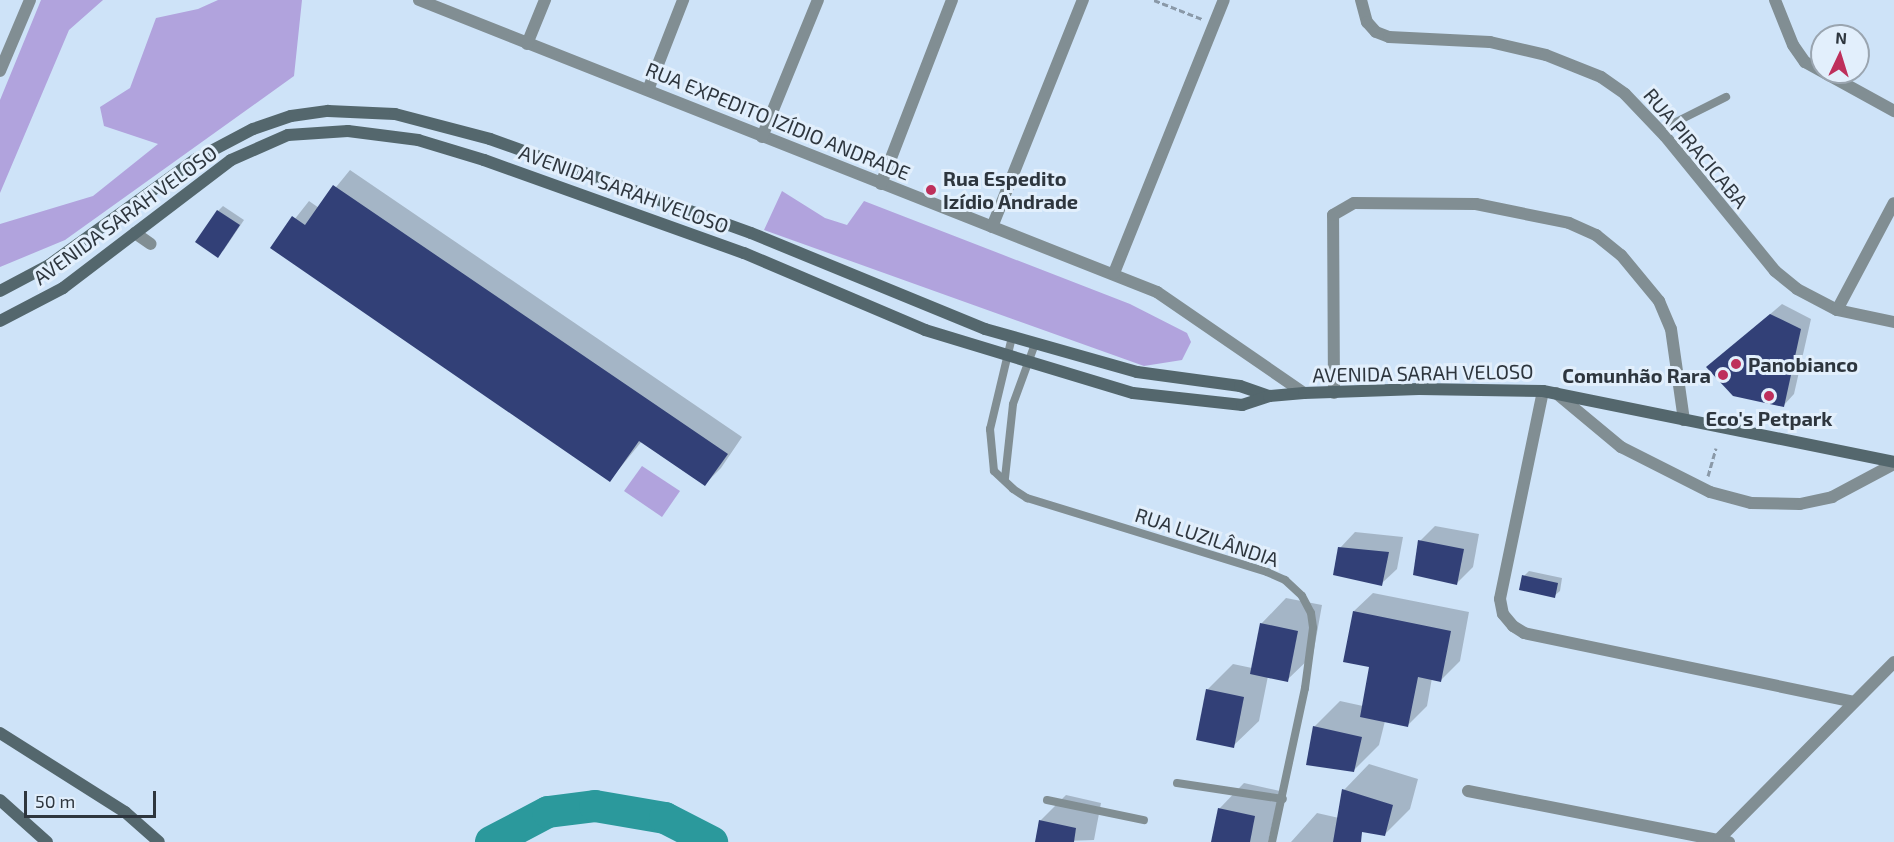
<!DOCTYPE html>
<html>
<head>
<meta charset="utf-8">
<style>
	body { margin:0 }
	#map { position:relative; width:1894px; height:842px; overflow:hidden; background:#cee3f8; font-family:"Exo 2",sans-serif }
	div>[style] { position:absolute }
	.green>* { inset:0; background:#b1a3dd }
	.shadow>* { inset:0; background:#0003 }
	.river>* { height:32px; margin:-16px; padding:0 16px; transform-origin:16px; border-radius:16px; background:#2b999c }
	.building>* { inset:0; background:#324077 }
	.path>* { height:3px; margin-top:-1.5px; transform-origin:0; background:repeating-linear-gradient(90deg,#8a99a8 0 6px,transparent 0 9px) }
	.service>* { height:8px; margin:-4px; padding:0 4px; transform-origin:4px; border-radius:4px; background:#818e93 }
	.minor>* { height:12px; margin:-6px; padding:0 6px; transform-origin:6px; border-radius:6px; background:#818e93 }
	.secondary>* { height:12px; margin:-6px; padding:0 6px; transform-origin:6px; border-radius:6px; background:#54676d }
	.dots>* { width:16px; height:16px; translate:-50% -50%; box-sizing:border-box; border:3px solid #e2effc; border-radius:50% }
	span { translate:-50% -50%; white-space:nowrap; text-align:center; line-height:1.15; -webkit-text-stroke:6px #e2effc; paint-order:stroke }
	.street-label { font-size:20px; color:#2e363e }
	.poi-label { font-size:20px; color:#2e363e; font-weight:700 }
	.left { translate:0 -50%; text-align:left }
	.right { translate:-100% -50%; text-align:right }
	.north { position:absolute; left:1810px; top:24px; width:60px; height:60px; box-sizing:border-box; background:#e2effc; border:2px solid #9aa5b0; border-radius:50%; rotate:4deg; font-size:16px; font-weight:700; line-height:24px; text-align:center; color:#2e363e }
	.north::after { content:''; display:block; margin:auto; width:21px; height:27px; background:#be2f5b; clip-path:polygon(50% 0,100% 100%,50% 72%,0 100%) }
	.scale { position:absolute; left:24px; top:791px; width:132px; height:27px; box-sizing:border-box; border:3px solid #2e363e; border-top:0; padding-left:8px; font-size:18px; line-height:21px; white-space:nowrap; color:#2e363e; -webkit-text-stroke:4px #e2effc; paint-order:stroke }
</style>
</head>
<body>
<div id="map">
	<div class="green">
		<i style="clip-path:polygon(41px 0,103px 0,69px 30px,0 193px,0 100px)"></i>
		<i style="clip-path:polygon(218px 0,302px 0,294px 76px,65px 240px,0 267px,0 224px,93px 196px,158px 144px,104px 126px,100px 107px,130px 88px,156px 18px,198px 9px)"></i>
		<i style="clip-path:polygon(782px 191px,825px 218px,847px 225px,864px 201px,1130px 304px,1187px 333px,1191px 342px,1182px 360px,1144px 366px,764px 230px)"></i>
		<i style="clip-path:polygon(642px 466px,680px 491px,662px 517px,624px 491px)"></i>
	</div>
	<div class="shadow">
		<i style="clip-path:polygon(350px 170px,742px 437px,721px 468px,705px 484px,642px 441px,610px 480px,272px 248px,309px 201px,319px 208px)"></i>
		<i style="clip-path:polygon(223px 206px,244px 220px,223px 251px,218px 211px)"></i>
		<i style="clip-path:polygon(1782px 304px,1811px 319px,1794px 394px,1784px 405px,1708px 367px)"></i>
		<i style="clip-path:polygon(1435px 526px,1479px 534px,1473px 567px,1457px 583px,1420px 541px)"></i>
		<i style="clip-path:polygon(1355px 532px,1403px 537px,1397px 569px,1381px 584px,1340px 548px)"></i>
		<i style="clip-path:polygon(1529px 571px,1562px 578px,1560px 591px,1554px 596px,1524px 576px)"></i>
		<i style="clip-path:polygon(1373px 593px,1469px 612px,1460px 661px,1441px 680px,1432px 678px,1427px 706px,1408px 725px,1385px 721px,1379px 745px,1354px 770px,1314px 727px,1340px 701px,1363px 706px,1371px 666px,1354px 611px)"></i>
		<i style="clip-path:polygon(1286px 598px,1322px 605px,1313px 655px,1287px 680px,1268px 676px,1259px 721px,1233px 746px,1207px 690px,1233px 664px,1252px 668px,1261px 624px)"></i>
		<i style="clip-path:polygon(1369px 764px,1418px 779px,1410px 809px,1385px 834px,1362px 831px,1360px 842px,1291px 842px,1317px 813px,1339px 818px,1344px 790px)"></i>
		<i style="clip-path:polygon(1244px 783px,1280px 791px,1268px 842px,1212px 842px,1219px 809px)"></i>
		<i style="clip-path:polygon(1066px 795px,1101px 803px,1094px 840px,1036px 842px,1040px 821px)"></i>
	</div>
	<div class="river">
		<i style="left:491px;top:842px;width:64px;rotate:-27.8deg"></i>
		<i style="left:548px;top:812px;width:47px;rotate:-7.3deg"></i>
		<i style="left:595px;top:806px;width:71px;rotate:9.7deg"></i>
		<i style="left:665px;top:818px;width:53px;rotate:27.1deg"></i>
	</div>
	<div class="building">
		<i style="clip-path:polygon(333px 185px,728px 454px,705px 486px,639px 441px,610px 482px,270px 248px,292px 216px,305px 225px)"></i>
		<i style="clip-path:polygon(217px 210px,240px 225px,218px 258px,195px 242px)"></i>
		<i style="clip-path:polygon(1770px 314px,1801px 329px,1784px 407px,1733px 396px,1706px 367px)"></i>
		<i style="clip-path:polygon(1418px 540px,1464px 549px,1457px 585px,1413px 575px)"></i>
		<i style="clip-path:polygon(1338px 547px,1389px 552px,1382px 586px,1333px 575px)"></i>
		<i style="clip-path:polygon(1522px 575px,1558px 583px,1555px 598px,1519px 590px)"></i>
		<i style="clip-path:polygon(1353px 611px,1451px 631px,1441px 682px,1418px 677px,1408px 727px,1360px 717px,1369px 667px,1343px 662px)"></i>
		<i style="clip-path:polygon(1260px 623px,1298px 631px,1288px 682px,1250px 674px)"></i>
		<i style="clip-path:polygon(1206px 689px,1244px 697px,1234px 748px,1196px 740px)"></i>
		<i style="clip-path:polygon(1313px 726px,1362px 737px,1354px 772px,1306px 765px)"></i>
		<i style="clip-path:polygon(1342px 789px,1393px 805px,1385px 836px,1362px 832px,1361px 842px,1333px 842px)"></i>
		<i style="clip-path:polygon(1218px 808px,1255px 816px,1250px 842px,1211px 842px)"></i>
		<i style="clip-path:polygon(1039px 820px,1076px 828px,1074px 842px,1035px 842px)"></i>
	</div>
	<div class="path">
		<i style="left:1154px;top:0;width:52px;rotate:21.6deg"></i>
		<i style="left:1708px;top:476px;width:29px;rotate:-74deg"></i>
	</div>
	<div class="service">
		<i style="left:1660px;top:130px;width:74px;rotate:-26.6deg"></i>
		<i style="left:1012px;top:337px;width:95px;rotate:103.4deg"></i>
		<i style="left:990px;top:429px;width:42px;rotate:84.6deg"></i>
		<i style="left:994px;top:471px;width:26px;rotate:43deg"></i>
		<i style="left:1013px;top:489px;width:17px;rotate:33deg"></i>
		<i style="left:1027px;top:498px;width:251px;rotate:17.1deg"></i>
		<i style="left:1267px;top:572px;width:20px;rotate:24deg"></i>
		<i style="left:1285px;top:580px;width:23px;rotate:43deg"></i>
		<i style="left:1302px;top:596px;width:19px;rotate:62deg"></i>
		<i style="left:1311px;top:613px;width:15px;rotate:82deg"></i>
		<i style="left:1313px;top:628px;width:61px;rotate:97.6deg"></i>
		<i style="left:1305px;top:688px;width:157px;rotate:102.1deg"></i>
		<i style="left:1005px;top:478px;width:74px;rotate:-83.8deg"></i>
		<i style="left:1013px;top:404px;width:64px;rotate:-69.9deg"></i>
		<i style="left:1177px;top:783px;width:107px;rotate:8.6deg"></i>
		<i style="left:1047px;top:800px;width:99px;rotate:11.7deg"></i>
	</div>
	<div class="minor">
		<i style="left:419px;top:0;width:794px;rotate:21.59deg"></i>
		<i style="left:1157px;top:292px;width:178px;rotate:34.5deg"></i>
		<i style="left:1361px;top:0;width:23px;rotate:75deg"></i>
		<i style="left:1367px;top:22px;width:13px;rotate:48deg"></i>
		<i style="left:1376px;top:32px;width:14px;rotate:21deg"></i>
		<i style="left:1389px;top:37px;width:101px;rotate:2.8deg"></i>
		<i style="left:1490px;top:42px;width:57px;rotate:13.1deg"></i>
		<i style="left:1546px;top:55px;width:59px;rotate:21.8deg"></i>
		<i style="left:1601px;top:77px;width:29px;rotate:35deg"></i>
		<i style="left:1625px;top:94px;width:58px;rotate:46.4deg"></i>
		<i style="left:1665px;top:136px;width:174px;rotate:50.8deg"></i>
		<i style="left:1775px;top:271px;width:28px;rotate:39deg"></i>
		<i style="left:1797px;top:289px;width:45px;rotate:27.7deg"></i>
		<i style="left:1837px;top:310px;width:58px;rotate:11.9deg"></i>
		<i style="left:1775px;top:0;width:48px;rotate:68.2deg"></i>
		<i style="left:1793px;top:45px;width:21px;rotate:55deg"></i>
		<i style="left:1805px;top:62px;width:102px;rotate:28.8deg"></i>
		<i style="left:527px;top:44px;width:48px;rotate:-67.8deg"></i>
		<i style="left:0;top:71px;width:77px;rotate:-67.1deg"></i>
		<i style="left:648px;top:90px;width:97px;rotate:-68.7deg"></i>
		<i style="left:762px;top:137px;width:148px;rotate:-67.8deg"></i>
		<i style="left:881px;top:184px;width:197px;rotate:-68.9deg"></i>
		<i style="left:992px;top:227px;width:245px;rotate:-68.2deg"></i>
		<i style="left:135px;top:233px;width:19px;rotate:35deg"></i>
		<i style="left:1114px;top:273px;width:294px;rotate:-68.1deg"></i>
		<i style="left:1837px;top:310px;width:121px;rotate:-62deg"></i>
		<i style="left:1543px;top:391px;width:212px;rotate:101.7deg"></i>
		<i style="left:1500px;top:599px;width:15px;rotate:79deg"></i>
		<i style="left:1503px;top:614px;width:16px;rotate:50deg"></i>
		<i style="left:1513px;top:626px;width:13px;rotate:32deg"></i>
		<i style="left:1524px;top:633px;width:337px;rotate:11.8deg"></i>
		<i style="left:1334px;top:393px;width:178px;rotate:-90.3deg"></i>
		<i style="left:1333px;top:215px;width:24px;rotate:-30deg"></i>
		<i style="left:1354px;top:203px;width:122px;rotate:0.5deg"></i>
		<i style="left:1476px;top:204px;width:95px;rotate:11.5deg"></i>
		<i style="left:1569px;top:223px;width:30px;rotate:24deg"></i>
		<i style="left:1596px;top:235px;width:32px;rotate:39deg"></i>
		<i style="left:1621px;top:255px;width:60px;rotate:50.4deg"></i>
		<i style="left:1659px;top:301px;width:30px;rotate:67deg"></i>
		<i style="left:1671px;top:329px;width:92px;rotate:81.9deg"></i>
		<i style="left:1556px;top:393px;width:85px;rotate:39.7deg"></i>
		<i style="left:1621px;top:447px;width:100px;rotate:26.8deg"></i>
		<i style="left:1710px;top:492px;width:42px;rotate:15deg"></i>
		<i style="left:1751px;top:503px;width:49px;rotate:1.2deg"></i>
		<i style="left:1800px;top:504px;width:33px;rotate:-12deg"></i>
		<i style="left:1832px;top:497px;width:70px;rotate:-28deg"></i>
		<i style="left:1468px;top:791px;width:266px;rotate:11.1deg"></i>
		<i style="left:1719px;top:839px;width:249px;rotate:-45.3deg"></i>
	</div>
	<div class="secondary">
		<i style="left:0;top:291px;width:55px;rotate:-28deg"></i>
		<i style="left:49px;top:265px;width:181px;rotate:-35.8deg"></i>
		<i style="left:196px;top:159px;width:64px;rotate:-27.8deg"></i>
		<i style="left:253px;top:129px;width:40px;rotate:-18.9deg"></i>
		<i style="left:291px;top:116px;width:37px;rotate:-8deg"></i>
		<i style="left:328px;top:111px;width:67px;rotate:2.6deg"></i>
		<i style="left:395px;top:114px;width:98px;rotate:14.7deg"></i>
		<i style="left:490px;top:139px;width:277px;rotate:19.8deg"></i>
		<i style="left:751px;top:233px;width:253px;rotate:22.3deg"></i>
		<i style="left:985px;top:329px;width:158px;rotate:15.8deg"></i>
		<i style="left:1137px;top:372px;width:104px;rotate:7.7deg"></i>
		<i style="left:1240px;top:386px;width:31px;rotate:19deg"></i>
		<i style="left:0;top:321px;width:71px;rotate:-27.6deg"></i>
		<i style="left:63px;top:288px;width:211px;rotate:-37.3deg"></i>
		<i style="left:231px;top:160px;width:62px;rotate:-23.7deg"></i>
		<i style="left:288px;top:135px;width:60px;rotate:-3.8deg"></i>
		<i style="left:348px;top:131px;width:71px;rotate:7.3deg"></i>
		<i style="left:418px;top:140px;width:69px;rotate:16.9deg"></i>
		<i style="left:484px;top:160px;width:276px;rotate:19.7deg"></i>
		<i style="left:744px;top:253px;width:197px;rotate:23deg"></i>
		<i style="left:925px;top:330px;width:217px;rotate:16.9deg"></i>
		<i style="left:1133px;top:393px;width:110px;rotate:6.3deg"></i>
		<i style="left:1242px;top:405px;width:28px;rotate:-18deg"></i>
		<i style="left:1269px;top:396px;width:35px;rotate:-5deg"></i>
		<i style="left:1304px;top:393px;width:115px;rotate:-2deg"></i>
		<i style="left:1419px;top:389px;width:124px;rotate:0.9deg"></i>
		<i style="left:1543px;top:391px;width:358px;rotate:11.4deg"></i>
		<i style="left:0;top:733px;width:148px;rotate:32.3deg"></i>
		<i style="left:125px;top:812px;width:45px;rotate:41.4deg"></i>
		<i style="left:0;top:800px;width:63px;rotate:41.8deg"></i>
	</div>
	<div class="dots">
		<i style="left:931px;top:190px;background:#be2f5b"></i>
		<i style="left:1736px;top:364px;background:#be2f5b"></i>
		<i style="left:1723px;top:375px;background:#be2f5b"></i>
		<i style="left:1769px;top:396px;background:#be2f5b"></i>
	</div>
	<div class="street-label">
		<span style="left:778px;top:121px;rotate:22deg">RUA EXPEDITO IZÍDIO ANDRADE</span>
		<span style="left:1696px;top:148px;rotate:50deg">RUA PIRACICABA</span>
		<span style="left:624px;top:189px;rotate:20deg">AVENIDA SARAH VELOSO</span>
		<span style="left:125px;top:215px;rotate:-36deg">AVENIDA SARAH VELOSO</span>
		<span style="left:1423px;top:373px;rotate:-1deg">AVENIDA SARAH VELOSO</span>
		<span style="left:1207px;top:537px;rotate:18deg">RUA LUZILÂNDIA</span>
	</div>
	<div class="poi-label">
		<span class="left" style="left:943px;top:190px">Rua Espedito<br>Izídio Andrade</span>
		<span class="left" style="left:1748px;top:364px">Panobianco</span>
		<span class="right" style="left:1711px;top:375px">Comunhão Rara</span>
		<span style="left:1769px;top:418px">Eco's Petpark</span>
	</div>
	<div class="north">N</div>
	<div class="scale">50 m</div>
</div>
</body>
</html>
